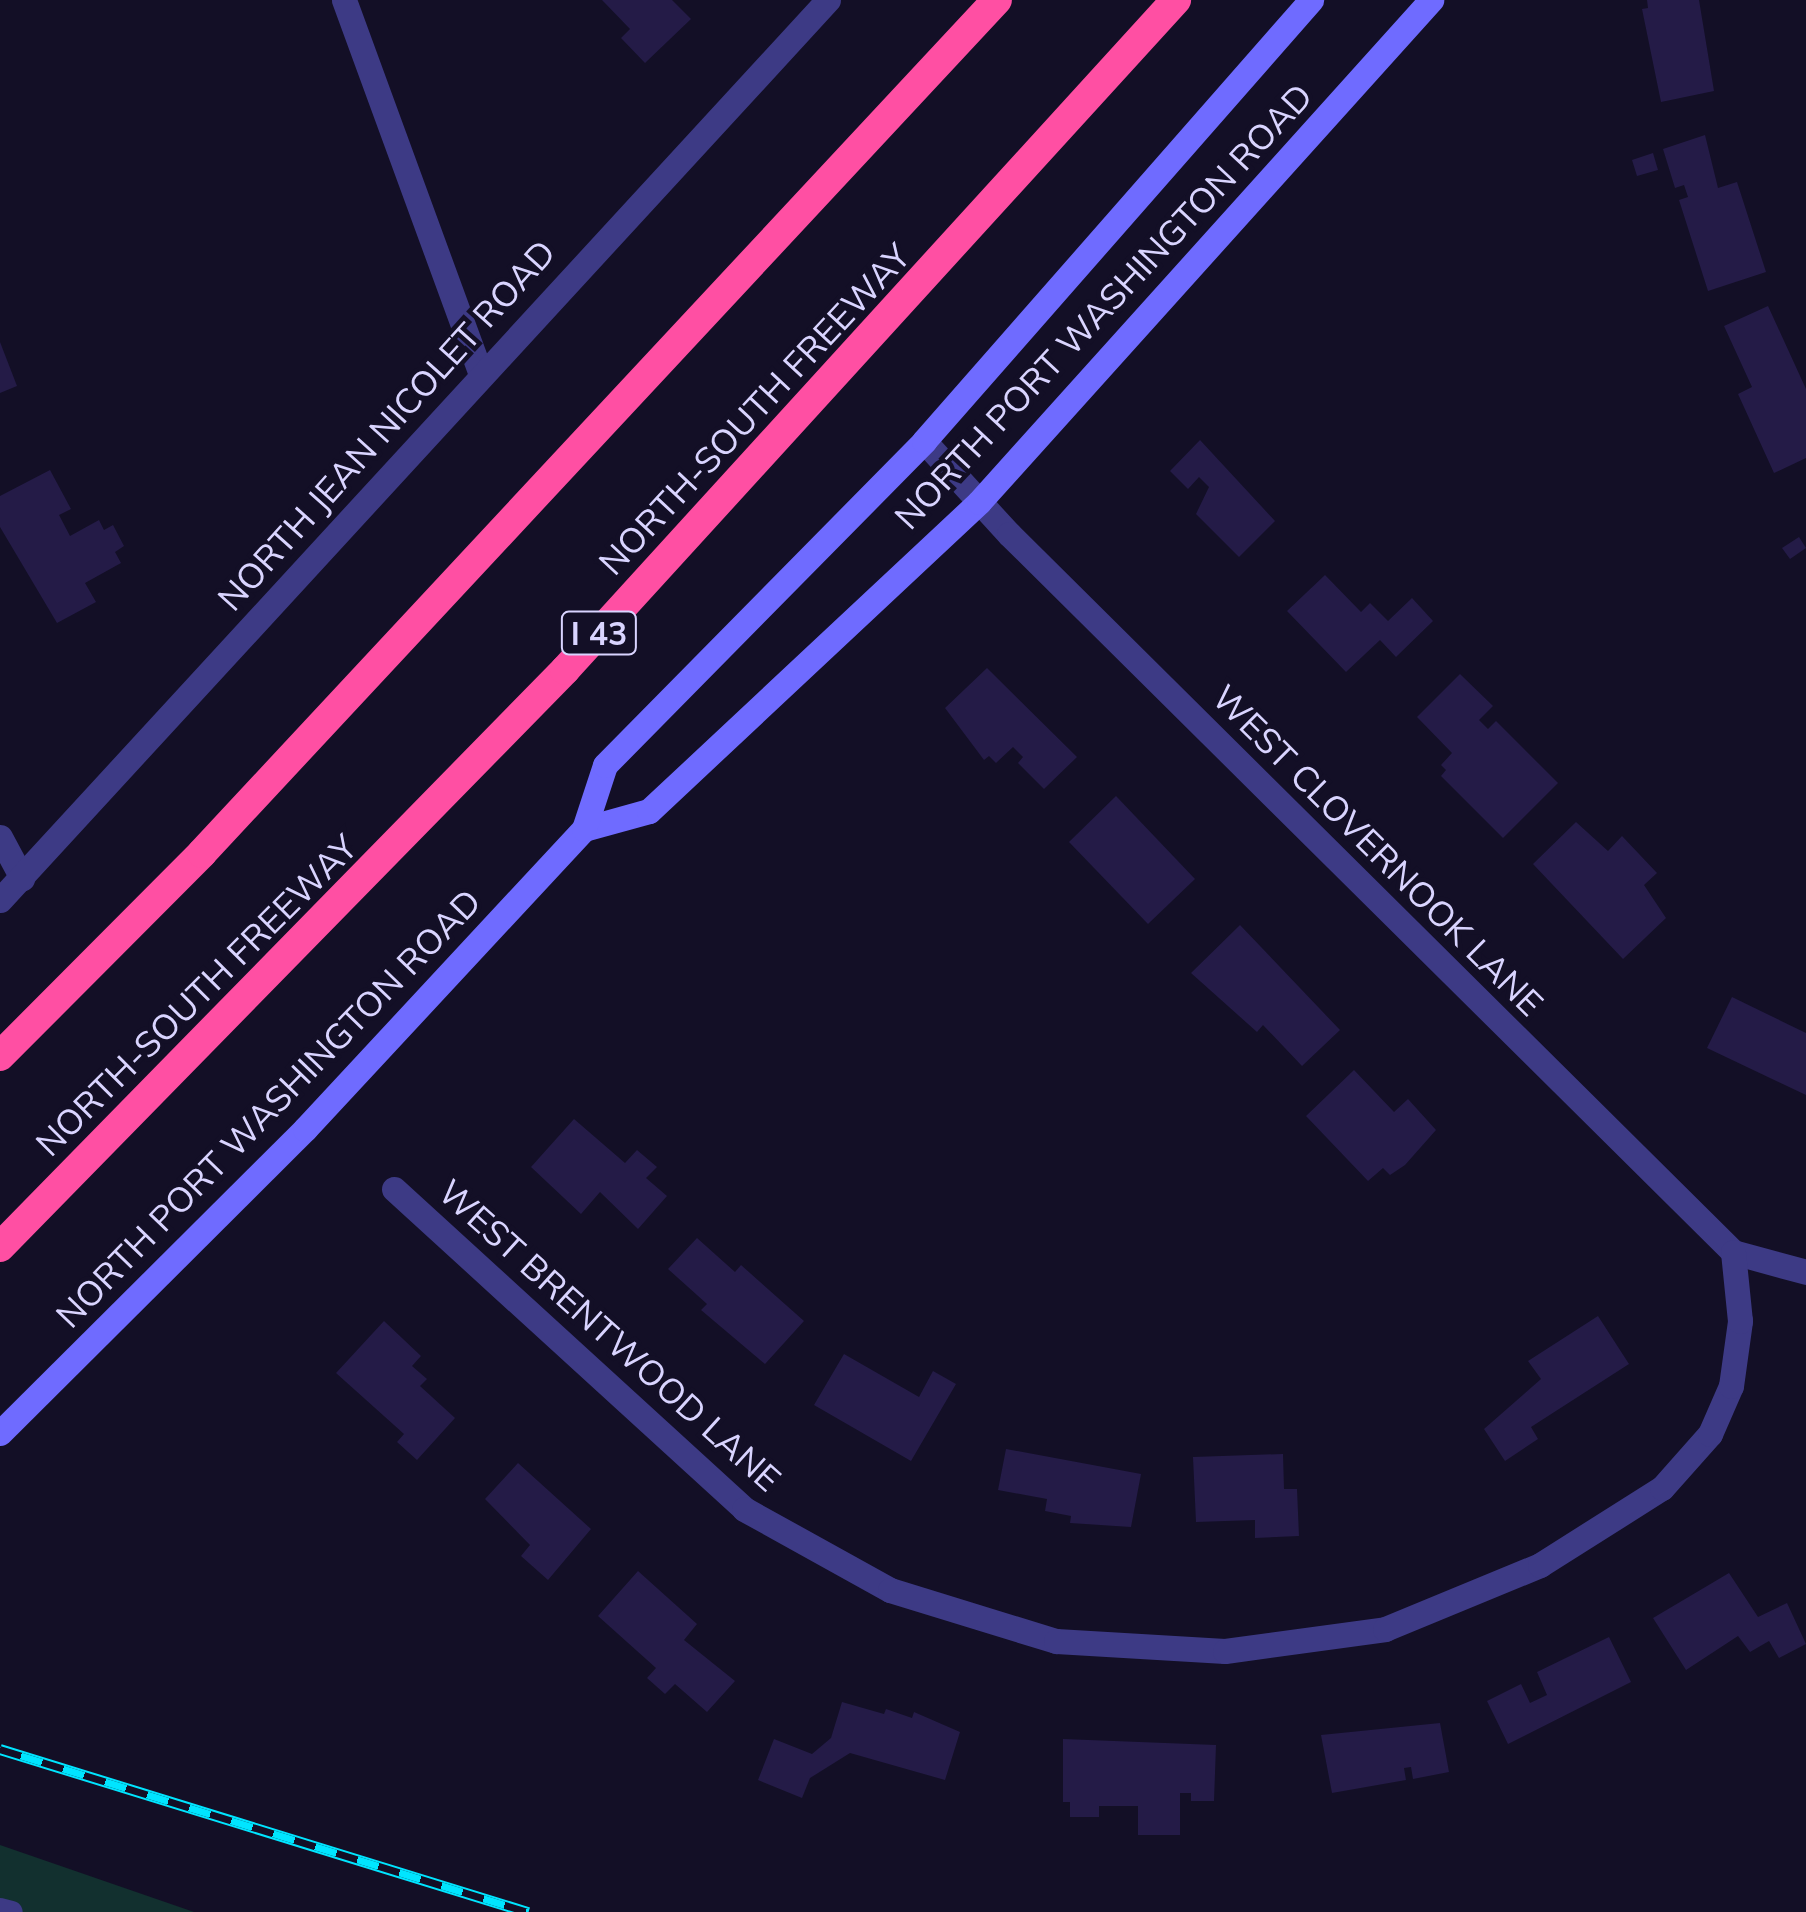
<!DOCTYPE html>
<html>
<head>
<meta charset="utf-8">
<style>
	body { margin:0 }
	#map { position:relative; width:1806px; height:1912px; overflow:hidden; background:#130f26; font-family:Mulish,sans-serif }
	div>[style] { position:absolute }
	.green>* { inset:0; background:#12302f }
	.building>* { inset:0; background:#241b47 }
	.service>* { height:22px; margin:-11px; padding:0 11px; transform-origin:11px; border-radius:11px; background:#3d3a85 }
	.minor>* { height:25px; margin:-12.5px; padding:0 12.5px; transform-origin:12.5px; border-radius:12.5px; background:#3d3a85 }
	.secondary>* { height:25px; margin:-12.5px; padding:0 12.5px; transform-origin:12.5px; border-radius:12.5px; background:#6f6bff }
	.motorway>* { height:30px; margin:-15px; padding:0 15px; transform-origin:15px; border-radius:15px; background:#ff4fa3 }
	.rail>* { height:11px; margin-top:-5.5px; transform-origin:0; background:repeating-linear-gradient(90deg,#130f26 0 22px,#00e5ff 0 44px); box-sizing:border-box; border-block:2px solid #00e5ff }
	span { translate:-50% -50%; white-space:nowrap; text-align:center; line-height:1.15; -webkit-text-stroke:9px #130f26; paint-order:stroke }
	.shield-label span { padding:2px 8px; background:#130f26; border:2px solid; border-radius:8px; -webkit-text-stroke-width:0 }
	.shield-label { font-size:32px; color:#d9d4ff; font-weight:700 }
	.street-label { font-size:35px; color:#d9d4ff }
</style>
</head>
<body>
<div id="map">
	<div class="green">
		<i style="clip-path:polygon(0 1845px,194px 1912px,0 1912px)"></i>
	</div>
	<div class="building">
		<i style="clip-path:polygon(602px 0,672px 0,691px 19px,645px 63px,621px 38px,630px 29px)"></i>
		<i style="clip-path:polygon(1647px 0,1699px 0,1714px 91px,1661px 102px,1642px 9px,1648px 8px)"></i>
		<i style="clip-path:polygon(1705px 135px,1718px 188px,1737px 182px,1766px 272px,1708px 291px,1679px 200px,1688px 197px,1684px 185px,1675px 188px,1663px 149px)"></i>
		<i style="clip-path:polygon(1653px 153px,1658px 170px,1637px 176px,1632px 160px)"></i>
		<i style="clip-path:polygon(1768px 306px,1806px 389px,1806px 458px,1774px 473px,1738px 394px,1752px 387px,1724px 326px)"></i>
		<i style="clip-path:polygon(0 342px,17px 386px,0 393px)"></i>
		<i style="clip-path:polygon(1200px 440px,1275px 521px,1239px 557px,1196px 514px,1209px 487px,1199px 477px,1188px 489px,1170px 471px)"></i>
		<i style="clip-path:polygon(50px 470px,71px 509px,59px 515px,70px 536px,99px 520px,104px 530px,113px 525px,124px 546px,115px 552px,121px 563px,85px 583px,96px 602px,57px 623px,0 527px,0 496px)"></i>
		<i style="clip-path:polygon(1799px 537px,1806px 548px,1790px 559px,1782px 548px)"></i>
		<i style="clip-path:polygon(1325px 575px,1361px 612px,1370px 603px,1388px 621px,1412px 598px,1433px 621px,1396px 657px,1380px 640px,1346px 672px,1287px 611px)"></i>
		<i style="clip-path:polygon(987px 668px,1077px 757px,1044px 789px,1018px 763px,1023px 757px,1013px 747px,996px 763px,989px 756px,984px 760px,945px 708px)"></i>
		<i style="clip-path:polygon(1460px 674px,1493px 706px,1479px 720px,1488px 729px,1496px 721px,1558px 783px,1503px 838px,1441px 776px,1446px 770px,1441px 765px,1452px 753px,1417px 717px)"></i>
		<i style="clip-path:polygon(1116px 796px,1195px 879px,1148px 924px,1069px 842px)"></i>
		<i style="clip-path:polygon(1576px 822px,1608px 851px,1622px 836px,1657px 873px,1644px 885px,1666px 918px,1623px 959px,1533px 864px)"></i>
		<i style="clip-path:polygon(1240px 925px,1340px 1030px,1302px 1066px,1263px 1025px,1257px 1032px,1191px 973px)"></i>
		<i style="clip-path:polygon(1732px 997px,1806px 1033px,1806px 1095px,1707px 1048px)"></i>
		<i style="clip-path:polygon(1354px 1070px,1394px 1112px,1408px 1099px,1436px 1130px,1405px 1165px,1390px 1175px,1383px 1168px,1368px 1181px,1306px 1116px)"></i>
		<i style="clip-path:polygon(574px 1119px,625px 1163px,637px 1150px,657px 1167px,646px 1178px,667px 1196px,638px 1229px,600px 1192px,581px 1214px,531px 1167px)"></i>
		<i style="clip-path:polygon(697px 1238px,735px 1272px,741px 1265px,804px 1321px,765px 1364px,701px 1310px,707px 1304px,668px 1269px)"></i>
		<i style="clip-path:polygon(1598px 1316px,1629px 1364px,1531px 1427px,1538px 1439px,1505px 1461px,1484px 1429px,1541px 1379px,1528px 1361px)"></i>
		<i style="clip-path:polygon(384px 1321px,421px 1356px,412px 1366px,427px 1379px,420px 1386px,455px 1418px,417px 1460px,397px 1442px,404px 1434px,336px 1373px)"></i>
		<i style="clip-path:polygon(844px 1354px,919px 1397px,933px 1371px,956px 1384px,911px 1461px,814px 1405px)"></i>
		<i style="clip-path:polygon(1006px 1449px,1141px 1474px,1131px 1527px,1070px 1523px,1071px 1516px,1045px 1511px,1047px 1499px,998px 1490px)"></i>
		<i style="clip-path:polygon(1283px 1454px,1284px 1489px,1297px 1489px,1299px 1536px,1255px 1538px,1255px 1520px,1196px 1522px,1193px 1457px)"></i>
		<i style="clip-path:polygon(518px 1463px,591px 1529px,548px 1580px,521px 1556px,530px 1545px,485px 1499px)"></i>
		<i style="clip-path:polygon(638px 1571px,697px 1624px,684px 1640px,735px 1681px,707px 1712px,675px 1684px,665px 1694px,647px 1678px,656px 1668px,598px 1616px)"></i>
		<i style="clip-path:polygon(1729px 1573px,1758px 1617px,1787px 1603px,1806px 1644px,1779px 1658px,1769px 1641px,1750px 1652px,1738px 1636px,1686px 1670px,1653px 1618px)"></i>
		<i style="clip-path:polygon(1609px 1637px,1631px 1682px,1508px 1744px,1487px 1701px,1521px 1684px,1530px 1703px,1547px 1695px,1537px 1672px)"></i>
		<i style="clip-path:polygon(842px 1702px,884px 1714px,886px 1709px,912px 1718px,914px 1712px,960px 1732px,945px 1780px,850px 1753px,810px 1778px,802px 1798px,758px 1780px,774px 1739px,812px 1754px,831px 1738px)"></i>
		<i style="clip-path:polygon(1440px 1723px,1449px 1772px,1413px 1779px,1411px 1767px,1404px 1768px,1406px 1780px,1332px 1793px,1321px 1735px)"></i>
		<i style="clip-path:polygon(1063px 1739px,1216px 1745px,1214px 1801px,1191px 1801px,1191px 1793px,1180px 1793px,1180px 1835px,1138px 1835px,1138px 1806px,1099px 1806px,1099px 1817px,1070px 1817px,1070px 1802px,1063px 1802px)"></i>
	</div>
	<div class="service">
		<i style="left:0;top:1909px;width:12px;rotate:14deg"></i>
	</div>
	<div class="minor">
		<i style="left:344px;top:0;width:396px;rotate:69.9deg"></i>
		<i style="left:924px;top:441px;width:126px;rotate:47.6deg"></i>
		<i style="left:1009px;top:534px;width:1020px;rotate:44.76deg"></i>
		<i style="left:1733px;top:1252px;width:76px;rotate:15.3deg"></i>
		<i style="left:0;top:837px;width:47px;rotate:61.8deg"></i>
		<i style="left:0;top:900px;width:1223px;rotate:-47.39deg"></i>
		<i style="left:394px;top:1189px;width:474px;rotate:42.4deg"></i>
		<i style="left:744px;top:1509px;width:167px;rotate:29deg"></i>
		<i style="left:890px;top:1590px;width:174px;rotate:17.1deg"></i>
		<i style="left:1056px;top:1641px;width:169px;rotate:3.4deg"></i>
		<i style="left:1225px;top:1651px;width:162px;rotate:-7.8deg"></i>
		<i style="left:1385px;top:1629px;width:168px;rotate:-22.4deg"></i>
		<i style="left:1540px;top:1565px;width:144px;rotate:-32.3deg"></i>
		<i style="left:1662px;top:1488px;width:72px;rotate:-48.4deg"></i>
		<i style="left:1710px;top:1434px;width:52px;rotate:-66.4deg"></i>
		<i style="left:1731px;top:1386px;width:66px;rotate:-82.1deg"></i>
		<i style="left:1740px;top:1321px;width:69px;rotate:-95.8deg"></i>
	</div>
	<div class="secondary">
		<i style="left:584px;top:829px;width:67px;rotate:-15.5deg"></i>
		<i style="left:649px;top:811px;width:452px;rotate:-43.1deg"></i>
		<i style="left:979px;top:502px;width:676px;rotate:-48deg"></i>
		<i style="left:0;top:1433px;width:431px;rotate:-44.9deg"></i>
		<i style="left:305px;top:1129px;width:410px;rotate:-47.1deg"></i>
		<i style="left:584px;top:829px;width:67px;rotate:-71.8deg"></i>
		<i style="left:605px;top:765px;width:455px;rotate:-45.4deg"></i>
		<i style="left:924px;top:441px;width:587px;rotate:-48.73deg"></i>
	</div>
	<div class="motorway">
		<i style="left:0;top:1056px;width:286px;rotate:-45.1deg"></i>
		<i style="left:202px;top:853px;width:1166px;rotate:-47.02deg"></i>
		<i style="left:0;top:1247px;width:808px;rotate:-45.6deg"></i>
		<i style="left:565px;top:670px;width:907px;rotate:-47.64deg"></i>
	</div>
	<div class="rail">
		<i style="left:0;top:1749px;width:553px;rotate:17.16deg"></i>
	</div>
	<div class="shield-label">
		<span style="left:599px;top:633px">I 43</span>
	</div>
	<div class="street-label">
		<span style="left:1103px;top:306px;rotate:-47deg">NORTH PORT WASHINGTON ROAD</span>
		<span style="left:754px;top:409px;rotate:-47deg">NORTH-SOUTH FREEWAY</span>
		<span style="left:386px;top:425px;rotate:-48deg">NORTH JEAN NICOLET ROAD</span>
		<span style="left:1378px;top:850px;rotate:45deg">WEST CLOVERNOOK LANE</span>
		<span style="left:196px;top:995px;rotate:-45deg">NORTH-SOUTH FREEWAY</span>
		<span style="left:268px;top:1108px;rotate:-46deg">NORTH PORT WASHINGTON ROAD</span>
		<span style="left:610px;top:1335px;rotate:42deg">WEST BRENTWOOD LANE</span>
	</div>
</div>
</body>
</html>
